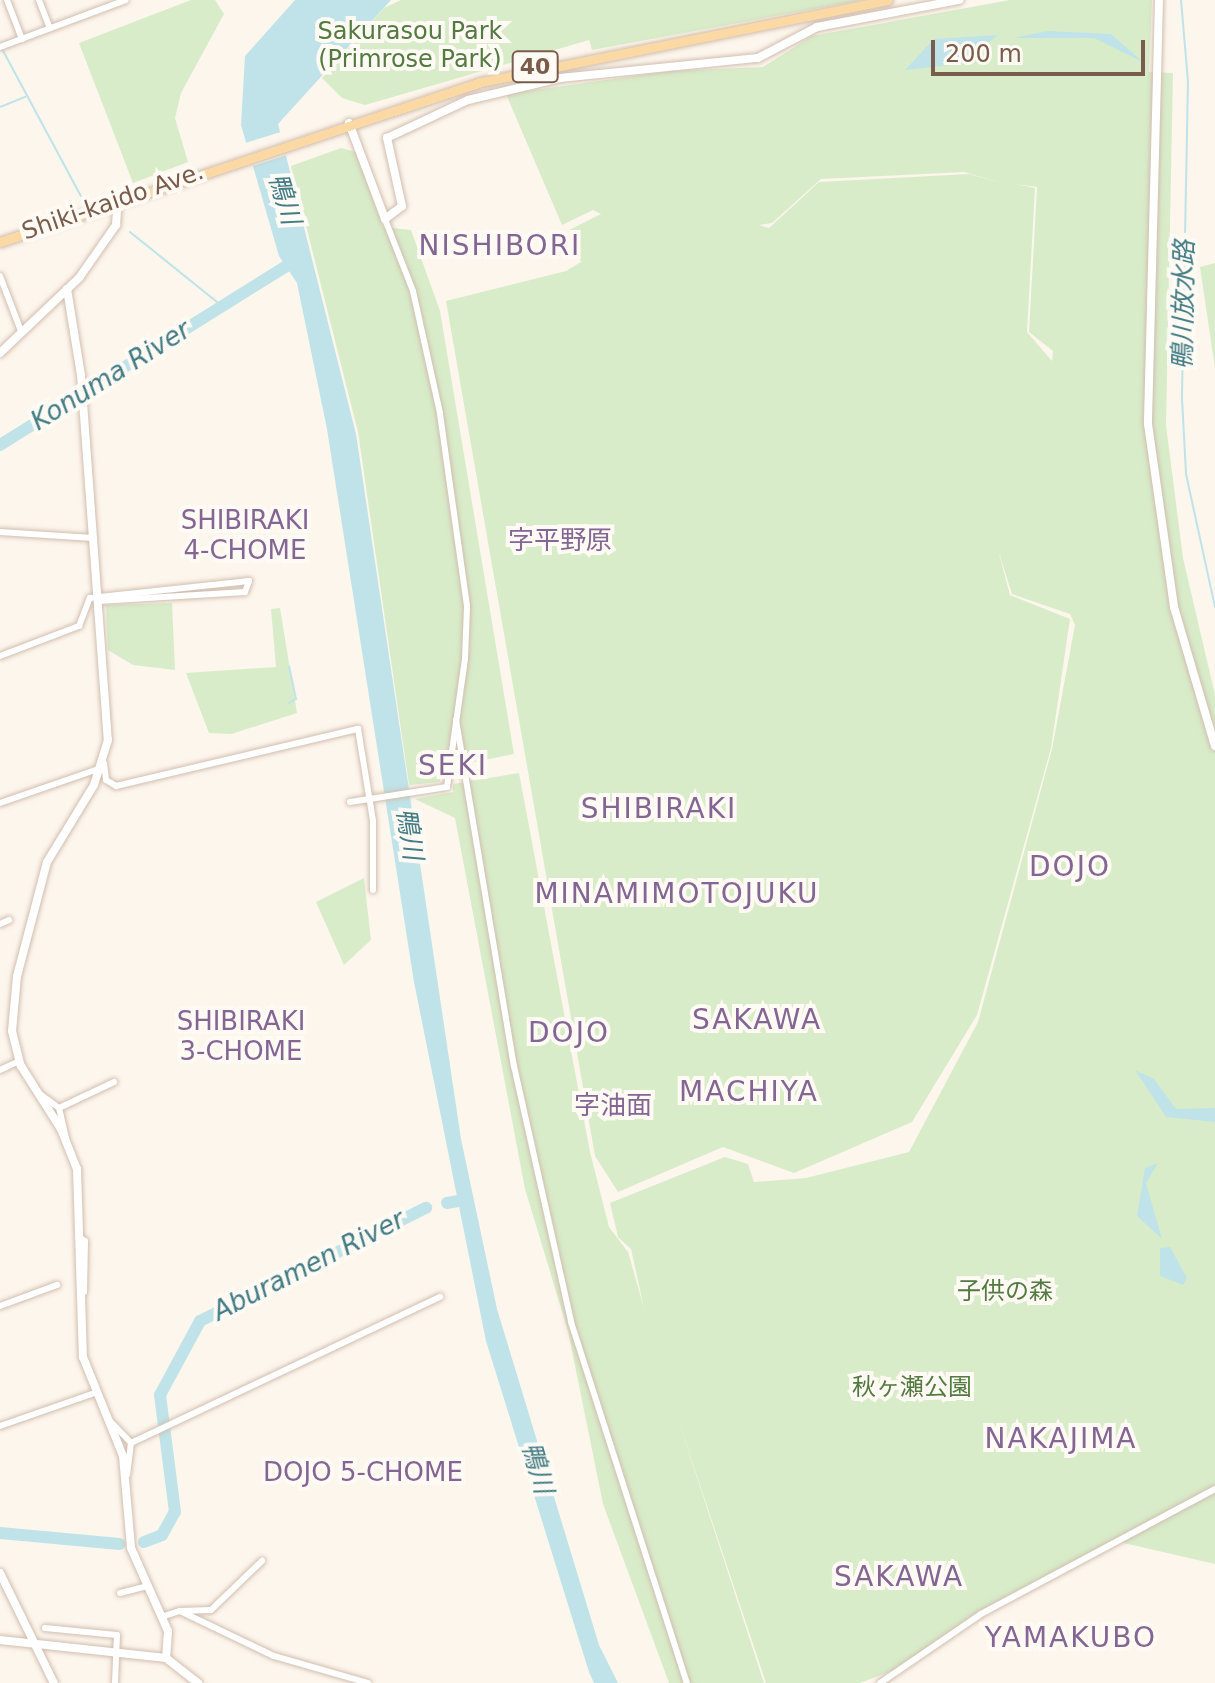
<!DOCTYPE html>
<html>
<head>
<meta charset="utf-8">
<style>
	body { margin:0 }
	#map { position:relative; width:1215px; height:1683px; overflow:hidden; background:#fdf6ec; font-family:"DejaVu Sans","Noto Sans JP",sans-serif }
	div>[style] { position:absolute }
	.green>* { inset:0; background:#d8ecc9 }
	.water>* { inset:0; background:#bfe3e8 }
	.pier>* { inset:0; background:#fdf6ec }
	.stream>* { height:2px; margin:-1px; padding:0 1px; transform-origin:1px; border-radius:1px; background:#bfe3e8 }
	.river>* { height:12px; margin:-6px; padding:0 6px; transform-origin:6px; border-radius:6px; background:#bfe3e8 }
	.roads { filter:drop-shadow(0 0 2px #d1beb0) drop-shadow(0 0 2px #d1beb0) }
	.street>* { height:6px; margin:-3px; padding:0 3px; transform-origin:3px; border-radius:3px; background:#fff }
	.secondary>* { height:8px; margin:-4px; padding:0 4px; transform-origin:4px; border-radius:4px; background:#fff }
	.primary>* { height:9px; margin:-4.5px; padding:0 4.5px; transform-origin:4.5px; border-radius:4.5px; background:#fbd9a5 }
	span { translate:-50% -50%; white-space:nowrap; text-align:center; line-height:1.15; -webkit-text-stroke:8px #fffaf3; paint-order:stroke }
	.shield-label span { padding:2px 6px; background:#fffaf3; border:2px solid; border-radius:6px; -webkit-text-stroke-width:0 }
	.shield-label { font-size:22px; color:#7a5c4d; font-weight:700 }
	.park-label { font-size:24px; color:#537a41 }
	.street-label { font-size:24px; color:#7a5c4d }
	.water-label { font-size:26px; color:#437c86; font-style:italic }
	.neighbourhood-label { font-size:26px; color:#846695 }
	.quarter-label { font-size:28px; color:#846695; letter-spacing:2px }
	.scale { position:absolute; left:931px; top:40px; width:214px; height:36px; box-sizing:border-box; border:4px solid #7a5c4d; border-top:0; padding-left:10px; font-size:24px; line-height:28px; white-space:nowrap; color:#7a5c4d; -webkit-text-stroke:6px #fffaf3; paint-order:stroke }
</style>
</head>
<body>
<div id="map">
	<div class="green">
		<i style="clip-path:polygon(191px 0,215px 0,224px 14px,181px 93px,175px 118px,188px 162px,133px 183px,79px 43px)"></i>
		<i style="clip-path:polygon(401px 0,862px 0,592px 50px,589px 40px,365px 105px,342px 98px,322px 78px,384px 8px)"></i>
		<i style="clip-path:polygon(evenodd,1010px 0,1152px 0,1149px 72px,1173px 73px,1166px 425px,1183px 558px,1215px 695px,1215px 1564px,1115px 1541px,972px 1616px,912px 1663px,860px 1683px,766px 1683px,676px 1413px,764px 1683px,669px 1683px,603px 1504px,568px 1331px,525px 1189px,455px 818px,415px 799px,453px 792px,453px 784px,519px 773px,590px 1152px,609px 1227px,628px 1252px,644px 1308px,631px 1249px,618px 1237px,610px 1203px,725px 1157px,748px 1164px,754px 1182px,806px 1178px,909px 1152px,978px 1022px,1052px 749px,1075px 625px,1070px 614px,1012px 594px,998px 550px,1010px 595px,1070px 619px,1051px 748px,977px 1015px,912px 1122px,794px 1173px,723px 1147px,618px 1192px,595px 1156px,446px 301px,566px 271px,581px 262px,569px 230px,601px 214px,593px 210px,562px 225px,506px 94px,670px 71px,763px 67px,812px 36px,1010px 0,964px 172px,1005px 184px,969px 174px,819px 182px,769px 228px,759px 225px,772px 223px,821px 179px,964px 172px,1010px 0,1015px 184px,1037px 187px,1029px 332px,1053px 351px,1052px 361px,1027px 332px,1035px 188px,1015px 184px)"></i>
		<i style="clip-path:polygon(341px 148px,356px 152px,383px 227px,411px 230px,440px 311px,514px 754px,440px 769px,440px 782px,409px 785px,358px 432px,291px 166px)"></i>
		<i style="clip-path:polygon(1215px 263px,1215px 368px,1200px 267px)"></i>
		<i style="clip-path:polygon(172px 603px,175px 670px,133px 665px,108px 650px,106px 605px)"></i>
		<i style="clip-path:polygon(280px 608px,297px 713px,231px 734px,209px 733px,186px 673px,276px 667px,271px 609px)"></i>
		<i style="clip-path:polygon(364px 878px,371px 940px,344px 965px,316px 902px)"></i>
	</div>
	<div class="water">
		<i style="clip-path:polygon(295px 0,391px 0,278px 124px,356px 434px,461px 1139px,497px 1309px,599px 1645px,618px 1683px,594px 1683px,589px 1672px,486px 1341px,414px 982px,327px 429px,297px 283px,279px 256px,241px 125px,245px 56px)"></i>
		<i style="clip-path:polygon(1048px 31px,1111px 34px,1143px 62px,1094px 38px,1014px 38px)"></i>
		<i style="clip-path:polygon(998px 35px,961px 64px,905px 70px,934px 39px)"></i>
		<i style="clip-path:polygon(1135px 1070px,1154px 1079px,1176px 1109px,1215px 1108px,1215px 1122px,1166px 1117px)"></i>
		<i style="clip-path:polygon(1158px 1163px,1146px 1183px,1162px 1239px,1137px 1216px,1145px 1168px)"></i>
		<i style="clip-path:polygon(1170px 1247px,1187px 1278px,1183px 1285px,1160px 1276px,1160px 1248px)"></i>
	</div>
	<div class="pier">
		<i style="clip-path:polygon(284px 131px,290px 154px,249px 167px,242px 144px)"></i>
	</div>
	<div class="stream">
		<i style="left:1181px;top:0;width:81px;rotate:85.1deg"></i>
		<i style="left:1188px;top:81px;width:318px;rotate:91.1deg"></i>
		<i style="left:1182px;top:399px;width:75px;rotate:86.9deg"></i>
		<i style="left:1186px;top:474px;width:136px;rotate:77.7deg"></i>
		<i style="left:1px;top:47px;width:169px;rotate:61.8deg"></i>
		<i style="left:0;top:107px;width:27px;rotate:-22deg"></i>
		<i style="left:130px;top:232px;width:118px;rotate:38.8deg"></i>
		<i style="left:289px;top:703px;width:8px;rotate:-30deg"></i>
		<i style="left:296px;top:699px;width:33px;rotate:-102deg"></i>
	</div>
	<div class="river">
		<i style="left:0;top:445px;width:349px;rotate:-32deg"></i>
		<i style="left:447px;top:1203px;width:17px;rotate:-10deg"></i>
		<i style="left:0;top:1533px;width:120px;rotate:5.3deg"></i>
		<i style="left:144px;top:1542px;width:19px;rotate:-21deg"></i>
		<i style="left:162px;top:1535px;width:26px;rotate:-61deg"></i>
		<i style="left:175px;top:1512px;width:118px;rotate:-97.3deg"></i>
		<i style="left:160px;top:1395px;width:84px;rotate:-61.6deg"></i>
		<i style="left:200px;top:1321px;width:253px;rotate:-26.6deg"></i>
	</div>
	<div class="roads">
		<div class="street">
			<i style="left:7px;top:0;width:42px;rotate:69deg"></i>
			<i style="left:39px;top:0;width:30px;rotate:69deg"></i>
			<i style="left:0;top:47px;width:134px;rotate:-20.5deg"></i>
			<i style="left:0;top:276px;width:59px;rotate:69.1deg"></i>
			<i style="left:0;top:532px;width:93px;rotate:3.7deg"></i>
			<i style="left:0;top:656px;width:85px;rotate:-20.8deg"></i>
			<i style="left:79px;top:626px;width:30px;rotate:-69deg"></i>
			<i style="left:90px;top:598px;width:160px;rotate:-6.1deg"></i>
			<i style="left:249px;top:581px;width:12px;rotate:110deg"></i>
			<i style="left:245px;top:592px;width:147px;rotate:176.5deg"></i>
			<i style="left:456px;top:720px;width:351px;rotate:80.5deg"></i>
			<i style="left:514px;top:1066px;width:262px;rotate:77.4deg"></i>
			<i style="left:571px;top:1322px;width:379px;rotate:72.2deg"></i>
			<i style="left:104px;top:763px;width:17px;rotate:83deg"></i>
			<i style="left:106px;top:780px;width:12px;rotate:31deg"></i>
			<i style="left:116px;top:786px;width:249px;rotate:-13.3deg"></i>
			<i style="left:358px;top:729px;width:93px;rotate:80.7deg"></i>
			<i style="left:373px;top:821px;width:69px;rotate:90deg"></i>
			<i style="left:350px;top:802px;width:98px;rotate:-8.8deg"></i>
			<i style="left:447px;top:787px;width:129px;rotate:-82deg"></i>
			<i style="left:465px;top:659px;width:53px;rotate:-87.8deg"></i>
			<i style="left:467px;top:606px;width:195px;rotate:-98deg"></i>
			<i style="left:440px;top:413px;width:125px;rotate:-102.5deg"></i>
			<i style="left:413px;top:291px;width:77px;rotate:-111.3deg"></i>
			<i style="left:0;top:803px;width:107px;rotate:-19.1deg"></i>
			<i style="left:0;top:924px;width:10px;rotate:-24deg"></i>
			<i style="left:0;top:1070px;width:21px;rotate:-25deg"></i>
			<i style="left:37px;top:1092px;width:27px;rotate:36deg"></i>
			<i style="left:59px;top:1108px;width:35px;rotate:77deg"></i>
			<i style="left:59px;top:1108px;width:61px;rotate:-25.3deg"></i>
			<i style="left:79px;top:1237px;width:7px;rotate:34deg"></i>
			<i style="left:85px;top:1241px;width:51px;rotate:91.1deg"></i>
			<i style="left:0;top:1306px;width:61px;rotate:-20.2deg"></i>
			<i style="left:109px;top:1420px;width:32px;rotate:46deg"></i>
			<i style="left:131px;top:1443px;width:32px;rotate:97deg"></i>
			<i style="left:0;top:1426px;width:101px;rotate:-19.2deg"></i>
			<i style="left:131px;top:1443px;width:342px;rotate:-25.3deg"></i>
			<i style="left:120px;top:1593px;width:25px;rotate:-14deg"></i>
			<i style="left:180px;top:1611px;width:31px;rotate:-2deg"></i>
			<i style="left:211px;top:1610px;width:71px;rotate:-43.9deg"></i>
			<i style="left:161px;top:1617px;width:20px;rotate:-18deg"></i>
			<i style="left:180px;top:1611px;width:104px;rotate:25.6deg"></i>
			<i style="left:274px;top:1656px;width:98px;rotate:16deg"></i>
			<i style="left:45px;top:1628px;width:72px;rotate:5.6deg"></i>
			<i style="left:117px;top:1635px;width:48px;rotate:92.4deg"></i>
			<i style="left:880px;top:1683px;width:122px;rotate:-34.3deg"></i>
			<i style="left:981px;top:1614px;width:265px;rotate:-28.1deg"></i>
		</div>
		<div class="secondary">
			<i style="left:1159px;top:0;width:424px;rotate:91.5deg"></i>
			<i style="left:1148px;top:424px;width:185px;rotate:81.9deg"></i>
			<i style="left:1174px;top:607px;width:145px;rotate:73.6deg"></i>
			<i style="left:349px;top:123px;width:103px;rotate:69.4deg"></i>
			<i style="left:385px;top:219px;width:21px;rotate:-37deg"></i>
			<i style="left:402px;top:206px;width:70px;rotate:-102.4deg"></i>
			<i style="left:387px;top:138px;width:89px;rotate:-25.1deg"></i>
			<i style="left:468px;top:100px;width:95px;rotate:-13.4deg"></i>
			<i style="left:560px;top:78px;width:199px;rotate:-5.8deg"></i>
			<i style="left:758px;top:58px;width:67px;rotate:-27.7deg"></i>
			<i style="left:817px;top:27px;width:145px;rotate:-10.8deg"></i>
			<i style="left:67px;top:289px;width:87px;rotate:80.8deg"></i>
			<i style="left:81px;top:375px;width:366px;rotate:85.8deg"></i>
			<i style="left:108px;top:740px;width:47px;rotate:107.3deg"></i>
			<i style="left:94px;top:785px;width:90px;rotate:121.4deg"></i>
			<i style="left:47px;top:862px;width:118px;rotate:104.7deg"></i>
			<i style="left:17px;top:976px;width:55px;rotate:95.2deg"></i>
			<i style="left:12px;top:1031px;width:36px;rotate:76deg"></i>
			<i style="left:21px;top:1066px;width:75px;rotate:57.6deg"></i>
			<i style="left:61px;top:1129px;width:43px;rotate:68.2deg"></i>
			<i style="left:77px;top:1169px;width:188px;rotate:88.2deg"></i>
			<i style="left:83px;top:1357px;width:107px;rotate:68deg"></i>
			<i style="left:123px;top:1456px;width:92px;rotate:85deg"></i>
			<i style="left:131px;top:1548px;width:91px;rotate:66deg"></i>
			<i style="left:168px;top:1631px;width:27px;rotate:94deg"></i>
			<i style="left:0;top:353px;width:109px;rotate:-43.5deg"></i>
			<i style="left:79px;top:278px;width:65px;rotate:-55.1deg"></i>
			<i style="left:116px;top:225px;width:26px;rotate:-86deg"></i>
			<i style="left:0;top:1573px;width:123px;rotate:63.9deg"></i>
			<i style="left:0;top:1640px;width:167px;rotate:6.2deg"></i>
			<i style="left:166px;top:1658px;width:41px;rotate:38deg"></i>
		</div>
		<div class="primary">
			<i style="left:0;top:242px;width:507px;rotate:-18.4deg"></i>
			<i style="left:481px;top:82px;width:415px;rotate:-11.4deg"></i>
		</div>
	</div>
	<div class="shield-label">
		<span style="left:535px;top:67px">40</span>
	</div>
	<div class="park-label">
		<span style="left:410px;top:46px">Sakurasou Park<br>(Primrose Park)</span>
		<span style="left:1005px;top:1292px">子供の森</span>
		<span style="left:912px;top:1388px">秋ヶ瀬公園</span>
	</div>
	<div class="street-label">
		<span style="left:113px;top:202px;rotate:-19deg">Shiki-kaido Ave.</span>
	</div>
	<div class="water-label">
		<span style="left:284px;top:199px;rotate:73deg">鴨川</span>
		<span style="left:1184px;top:305px;rotate:-89deg">鴨川放水路</span>
		<span style="left:111px;top:376px;rotate:-32deg">Konuma River</span>
		<span style="left:409px;top:834px;rotate:81deg">鴨川</span>
		<span style="left:309px;top:1266px;rotate:-27deg">Aburamen River</span>
		<span style="left:537px;top:1468px;rotate:74deg">鴨川</span>
	</div>
	<div class="neighbourhood-label">
		<span style="left:245px;top:536px">SHIBIRAKI<br>4-CHOME</span>
		<span style="left:560px;top:541px">字平野原</span>
		<span style="left:241px;top:1037px">SHIBIRAKI<br>3-CHOME</span>
		<span style="left:613px;top:1106px">字油面</span>
		<span style="left:363px;top:1473px">DOJO 5-CHOME</span>
	</div>
	<div class="quarter-label">
		<span style="left:500px;top:246px">NISHIBORI</span>
		<span style="left:453px;top:766px">SEKI</span>
		<span style="left:659px;top:809px">SHIBIRAKI</span>
		<span style="left:1070px;top:867px">DOJO</span>
		<span style="left:677px;top:894px">MINAMIMOTOJUKU</span>
		<span style="left:757px;top:1020px">SAKAWA</span>
		<span style="left:569px;top:1033px">DOJO</span>
		<span style="left:749px;top:1092px">MACHIYA</span>
		<span style="left:1061px;top:1439px">NAKAJIMA</span>
		<span style="left:899px;top:1577px">SAKAWA</span>
		<span style="left:1071px;top:1638px">YAMAKUBO</span>
	</div>
	<div class="scale">200 m</div>
</div>
</body>
</html>
